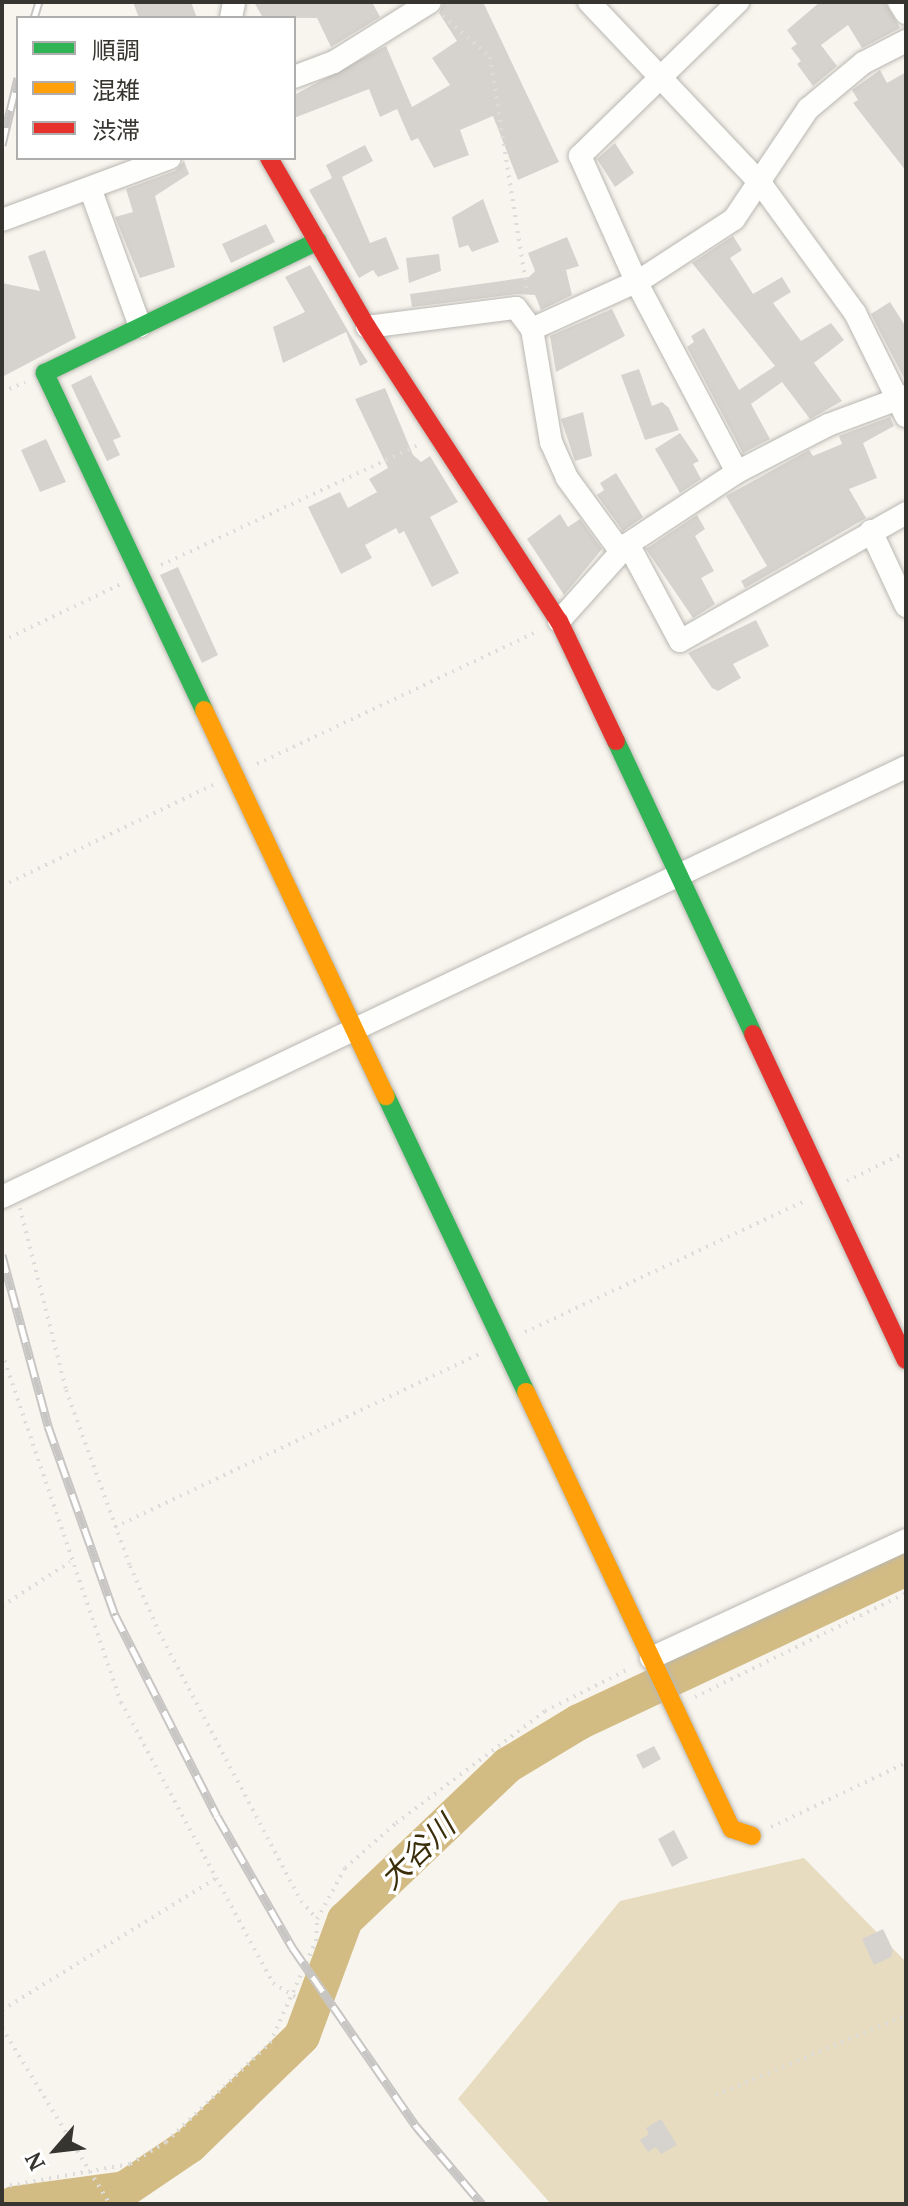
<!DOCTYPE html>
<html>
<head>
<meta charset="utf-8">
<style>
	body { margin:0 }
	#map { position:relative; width:908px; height:2206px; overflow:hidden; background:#f8f5ee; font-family:"PT Serif","Noto Sans JP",serif }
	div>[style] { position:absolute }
	.green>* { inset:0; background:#e7dbc0 }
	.river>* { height:36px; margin:-18px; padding:0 18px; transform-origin:18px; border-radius:18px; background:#d3bc84 }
	.building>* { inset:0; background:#d6d3ce }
	.path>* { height:4px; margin-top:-2px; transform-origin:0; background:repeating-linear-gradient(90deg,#dddcda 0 2px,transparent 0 8px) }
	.roads { filter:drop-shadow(0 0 2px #b9b7b2) drop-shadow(0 0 2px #b9b7b2) }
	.street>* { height:22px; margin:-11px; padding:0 11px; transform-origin:11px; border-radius:11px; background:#fefefc }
	.fast>* { height:18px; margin:-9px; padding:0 9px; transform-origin:9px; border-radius:9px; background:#30b455 }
	.slow>* { height:18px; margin:-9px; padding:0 9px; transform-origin:9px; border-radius:9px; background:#ff9f0a }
	.jam>* { height:18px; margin:-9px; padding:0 9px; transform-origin:9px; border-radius:9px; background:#e5322d }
	.rail>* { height:9px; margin-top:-4.5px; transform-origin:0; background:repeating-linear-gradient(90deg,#fff 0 18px,#c8c6c4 0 36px); box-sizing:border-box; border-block:2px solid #c8c6c4 }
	span { translate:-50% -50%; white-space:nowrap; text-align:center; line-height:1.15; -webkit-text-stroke:7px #fff; paint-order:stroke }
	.water-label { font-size:30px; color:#3b2e0b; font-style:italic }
	.frame { position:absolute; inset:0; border:4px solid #373530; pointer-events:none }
	.legend { position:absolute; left:16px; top:16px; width:280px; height:144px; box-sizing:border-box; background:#fff; border:2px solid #afaeac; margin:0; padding:10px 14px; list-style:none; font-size:24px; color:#373530 }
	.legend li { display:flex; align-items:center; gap:16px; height:40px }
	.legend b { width:40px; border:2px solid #afaeac }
	.north { position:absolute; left:16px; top:2110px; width:80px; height:80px; -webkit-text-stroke:6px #fff; paint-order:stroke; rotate:242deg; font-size:22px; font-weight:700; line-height:32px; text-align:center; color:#373530 }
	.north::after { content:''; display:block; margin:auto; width:28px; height:36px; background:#373530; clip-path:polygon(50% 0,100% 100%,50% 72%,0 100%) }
</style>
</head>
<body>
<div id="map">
	<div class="green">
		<i style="clip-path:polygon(804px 1858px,906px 1962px,906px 2204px,551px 2204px,458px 2099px,620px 1901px)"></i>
	</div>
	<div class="river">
		<i style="left:14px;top:2204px;width:112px;rotate:-7.7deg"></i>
		<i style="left:125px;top:2189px;width:78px;rotate:-34.1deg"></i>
		<i style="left:190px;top:2145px;width:156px;rotate:-44.2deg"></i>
		<i style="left:302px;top:2036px;width:124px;rotate:-69.7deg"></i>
		<i style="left:345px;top:1920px;width:225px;rotate:-43.6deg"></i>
		<i style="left:508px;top:1765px;width:83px;rotate:-31.2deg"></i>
		<i style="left:579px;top:1722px;width:361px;rotate:-25.2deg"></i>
	</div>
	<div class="building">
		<i style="clip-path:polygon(133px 2px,191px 2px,197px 18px,139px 18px)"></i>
		<i style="clip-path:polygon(254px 2px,372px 2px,380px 17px,331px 47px,317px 18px,263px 18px)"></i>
		<i style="clip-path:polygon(444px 2px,483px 2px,559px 162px,518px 180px,493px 116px,460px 130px,469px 155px,434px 168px,418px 138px,411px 141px,397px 109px,380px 117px,369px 89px,294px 118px,294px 95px,386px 46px,412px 107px,450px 85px,432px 58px,457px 41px,439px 13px)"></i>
		<i style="clip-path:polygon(820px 2px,885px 2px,900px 28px,862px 48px,848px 25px,821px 45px,837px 66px,813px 86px,797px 64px,801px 61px,791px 48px,797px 44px,787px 30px)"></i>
		<i style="clip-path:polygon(880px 70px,887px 83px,906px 72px,906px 171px,853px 103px,858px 100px,852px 90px)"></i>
		<i style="clip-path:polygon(615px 143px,634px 173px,615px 187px,597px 159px)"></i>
		<i style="clip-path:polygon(365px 145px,373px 161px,342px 177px,370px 243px,386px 237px,399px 269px,378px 277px,373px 270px,359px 278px,309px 190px,332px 178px,326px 165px)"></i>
		<i style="clip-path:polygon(184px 161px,189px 174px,155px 196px,175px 267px,140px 278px,115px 217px,133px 212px,126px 189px,175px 171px)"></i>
		<i style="clip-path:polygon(483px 199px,499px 242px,472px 252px,468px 245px,459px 248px,452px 217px)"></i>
		<i style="clip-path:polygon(266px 224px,275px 242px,231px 263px,222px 244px)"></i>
		<i style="clip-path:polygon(733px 236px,742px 250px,730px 258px,753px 294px,782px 277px,791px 292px,773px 303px,801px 341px,831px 323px,844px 340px,814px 363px,842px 401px,810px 419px,782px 382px,751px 404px,770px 439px,743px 453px,687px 347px,694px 342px,691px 336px,704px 328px,739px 390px,775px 366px,692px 263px)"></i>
		<i style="clip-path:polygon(567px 237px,579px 266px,566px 270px,572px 295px,541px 310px,535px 295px,515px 294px,412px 307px,410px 294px,529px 277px,535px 271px,528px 253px)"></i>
		<i style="clip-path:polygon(45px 250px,76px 338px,2px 377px,2px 283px,40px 291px,28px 256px)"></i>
		<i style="clip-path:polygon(439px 254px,441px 271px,409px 283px,406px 258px)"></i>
		<i style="clip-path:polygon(310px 265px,351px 336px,368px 362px,360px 366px,346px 332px,283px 363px,273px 327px,305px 312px,285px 277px)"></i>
		<i style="clip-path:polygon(890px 302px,906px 327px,906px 382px,871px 314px)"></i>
		<i style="clip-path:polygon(612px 309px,625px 336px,556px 372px,550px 336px)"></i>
		<i style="clip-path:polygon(639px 369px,652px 406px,662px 402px,669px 408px,679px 430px,645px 440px,621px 375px)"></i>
		<i style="clip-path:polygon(91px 375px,121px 437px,113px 440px,120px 455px,107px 461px,71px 385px)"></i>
		<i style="clip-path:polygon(385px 388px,413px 455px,421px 462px,430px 456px,458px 502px,430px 517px,459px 573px,432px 587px,404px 531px,399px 534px,396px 528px,365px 545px,372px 558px,341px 574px,308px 507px,340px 492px,348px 508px,377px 492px,369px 479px,388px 468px,355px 399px)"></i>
		<i style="clip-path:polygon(583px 412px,592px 456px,575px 461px,561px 419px)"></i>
		<i style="clip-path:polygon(890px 417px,894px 426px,863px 443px,877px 478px,849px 489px,866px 518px,745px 588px,741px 581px,767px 566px,726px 496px,809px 450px,813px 456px,842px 444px,839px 436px)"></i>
		<i style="clip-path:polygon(680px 433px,699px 461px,693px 464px,701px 479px,680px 493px,655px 449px)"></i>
		<i style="clip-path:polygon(46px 439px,66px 482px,40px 492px,21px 450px)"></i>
		<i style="clip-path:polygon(616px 473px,643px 517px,623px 531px,597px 495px,604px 490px,600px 483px)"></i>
		<i style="clip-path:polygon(560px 514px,568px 527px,580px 519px,602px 549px,564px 595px,527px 539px)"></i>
		<i style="clip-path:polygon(697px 515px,705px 529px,695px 536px,714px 571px,701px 578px,715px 604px,693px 618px,646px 549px)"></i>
		<i style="clip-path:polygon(178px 567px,218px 655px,202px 663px,160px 575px)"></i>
		<i style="clip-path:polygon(756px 620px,769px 646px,733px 664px,741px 678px,718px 691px,712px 688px,688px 653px)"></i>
		<i style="clip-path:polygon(654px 1746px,661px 1759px,643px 1769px,636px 1755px)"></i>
		<i style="clip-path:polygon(674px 1830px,688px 1858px,672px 1867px,658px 1839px)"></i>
		<i style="clip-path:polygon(883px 1929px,893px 1950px,891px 1957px,874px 1965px,862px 1939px)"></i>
		<i style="clip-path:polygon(661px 2119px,677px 2145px,661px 2154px,656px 2147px,648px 2152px,640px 2140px,649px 2134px,646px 2128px)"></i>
	</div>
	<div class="path">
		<i style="left:443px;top:16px;width:62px;rotate:41.1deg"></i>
		<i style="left:490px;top:57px;width:237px;rotate:81deg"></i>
		<i style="left:2px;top:392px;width:25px;rotate:-23deg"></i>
		<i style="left:161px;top:565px;width:284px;rotate:-25deg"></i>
		<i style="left:2px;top:641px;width:132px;rotate:-25.6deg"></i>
		<i style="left:257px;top:764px;width:311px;rotate:-25.3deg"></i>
		<i style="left:2px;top:886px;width:234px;rotate:-25.6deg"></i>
		<i style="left:847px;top:1181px;width:66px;rotate:-26.2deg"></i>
		<i style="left:20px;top:1208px;width:188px;rotate:75.8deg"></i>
		<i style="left:66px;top:1390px;width:187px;rotate:70deg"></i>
		<i style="left:130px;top:1566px;width:72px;rotate:66.3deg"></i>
		<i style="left:159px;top:1632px;width:304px;rotate:62.2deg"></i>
		<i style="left:301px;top:1901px;width:24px;rotate:48deg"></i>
		<i style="left:317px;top:1919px;width:58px;rotate:-61.2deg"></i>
		<i style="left:345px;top:1868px;width:68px;rotate:-41.4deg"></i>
		<i style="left:396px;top:1823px;width:186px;rotate:-36.9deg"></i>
		<i style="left:545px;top:1711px;width:96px;rotate:-26.6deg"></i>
		<i style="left:525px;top:1332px;width:311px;rotate:-25.1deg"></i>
		<i style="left:2px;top:1353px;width:369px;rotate:71.2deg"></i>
		<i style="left:121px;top:1702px;width:319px;rotate:61.6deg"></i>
		<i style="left:273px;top:1983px;width:26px;rotate:32deg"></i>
		<i style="left:115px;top:1527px;width:405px;rotate:-25.4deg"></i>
		<i style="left:2px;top:1606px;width:81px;rotate:-32.9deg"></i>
		<i style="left:695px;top:1697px;width:235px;rotate:-26.2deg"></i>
		<i style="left:771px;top:1827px;width:149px;rotate:-25.4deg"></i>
		<i style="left:2px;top:2010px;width:250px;rotate:-31.6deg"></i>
		<i style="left:2px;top:2028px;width:206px;rotate:58.5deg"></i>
		<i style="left:716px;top:2095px;width:206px;rotate:-22.8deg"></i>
		<i style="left:2px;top:2187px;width:130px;rotate:-10.2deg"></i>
		<i style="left:130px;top:2164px;width:42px;rotate:-31.4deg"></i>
		<i style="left:166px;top:2142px;width:144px;rotate:-43.6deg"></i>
		<i style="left:270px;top:2043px;width:112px;rotate:-65.7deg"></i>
		<i style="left:316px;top:1941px;width:22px;rotate:-87deg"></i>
	</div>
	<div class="roads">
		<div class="street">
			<i style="left:589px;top:2px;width:250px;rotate:46.6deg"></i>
			<i style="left:761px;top:184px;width:160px;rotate:53.9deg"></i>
			<i style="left:855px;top:313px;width:115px;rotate:63.7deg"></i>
			<i style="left:899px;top:2px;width:13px;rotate:58deg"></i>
			<i style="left:231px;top:18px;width:16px;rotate:-79deg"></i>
			<i style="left:294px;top:77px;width:43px;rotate:-20.6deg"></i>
			<i style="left:334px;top:62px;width:113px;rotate:-32deg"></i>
			<i style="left:90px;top:188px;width:147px;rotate:70.1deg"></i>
			<i style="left:2px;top:220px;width:179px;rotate:-20.3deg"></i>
			<i style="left:367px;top:327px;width:150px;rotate:-7.3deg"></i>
			<i style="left:516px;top:308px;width:26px;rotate:53deg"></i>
			<i style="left:532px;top:329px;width:115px;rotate:80.5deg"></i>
			<i style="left:551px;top:442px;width:39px;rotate:66deg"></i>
			<i style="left:567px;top:478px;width:92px;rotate:53.9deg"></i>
			<i style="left:532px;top:329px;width:121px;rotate:-24.4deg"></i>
			<i style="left:642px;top:279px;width:110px;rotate:-33.1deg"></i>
			<i style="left:734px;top:219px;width:133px;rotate:-56.1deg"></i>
			<i style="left:808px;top:109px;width:72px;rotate:-39.9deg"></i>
			<i style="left:863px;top:63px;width:48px;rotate:-27.1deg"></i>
			<i style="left:737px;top:472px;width:216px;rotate:-117.9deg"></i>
			<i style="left:636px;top:281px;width:137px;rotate:-114.1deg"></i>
			<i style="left:580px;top:156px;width:221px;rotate:-44.3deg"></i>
			<i style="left:871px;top:531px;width:83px;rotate:65deg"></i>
			<i style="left:628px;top:544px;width:110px;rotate:61.8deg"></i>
			<i style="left:680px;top:641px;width:260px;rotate:-29.5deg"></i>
			<i style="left:559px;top:621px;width:103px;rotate:-48.1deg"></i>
			<i style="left:628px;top:544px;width:131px;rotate:-33.4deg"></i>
			<i style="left:737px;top:472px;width:102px;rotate:-27.3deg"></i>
			<i style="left:828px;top:425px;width:83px;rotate:-20.4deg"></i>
			<i style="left:2px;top:1197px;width:1001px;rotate:-25.44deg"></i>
			<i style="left:651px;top:1658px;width:281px;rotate:-24.8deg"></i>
		</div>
		<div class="fast">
			<i style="left:204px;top:710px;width:373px;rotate:-115.3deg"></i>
			<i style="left:45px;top:373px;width:303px;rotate:-25.8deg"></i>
			<i style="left:616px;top:741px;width:323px;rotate:64.9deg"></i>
			<i style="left:386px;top:1096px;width:327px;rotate:64.7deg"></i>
		</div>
		<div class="slow">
			<i style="left:204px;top:710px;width:427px;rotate:64.8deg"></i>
			<i style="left:526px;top:1392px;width:483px;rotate:64.8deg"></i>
			<i style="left:732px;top:1829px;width:21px;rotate:19deg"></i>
		</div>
		<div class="jam">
			<i style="left:269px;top:158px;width:195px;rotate:59.9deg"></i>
			<i style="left:367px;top:327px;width:351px;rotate:56.9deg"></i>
			<i style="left:559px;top:621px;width:133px;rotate:64.6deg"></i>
			<i style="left:753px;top:1034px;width:360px;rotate:64.9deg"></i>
		</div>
	</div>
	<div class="rail">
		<i style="left:34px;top:18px;width:17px;rotate:-73deg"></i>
		<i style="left:2px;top:145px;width:69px;rotate:-76.6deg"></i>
		<i style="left:2px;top:1255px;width:177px;rotate:74.9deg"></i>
		<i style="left:48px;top:1426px;width:201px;rotate:70.5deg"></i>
		<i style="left:115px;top:1615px;width:225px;rotate:63.1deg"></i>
		<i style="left:217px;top:1816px;width:151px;rotate:60.2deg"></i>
		<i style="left:292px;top:1947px;width:218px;rotate:55.3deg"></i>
		<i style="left:416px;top:2126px;width:102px;rotate:49.8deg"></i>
	</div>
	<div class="water-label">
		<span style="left:417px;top:1852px;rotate:-44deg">大谷川</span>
	</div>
	<div class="frame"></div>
	<ul class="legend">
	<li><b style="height:10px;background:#30b455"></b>順調</li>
	<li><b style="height:10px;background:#ff9f0a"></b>混雑</li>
	<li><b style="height:10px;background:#e5322d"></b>渋滞</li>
	</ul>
	<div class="north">N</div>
</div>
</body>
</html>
